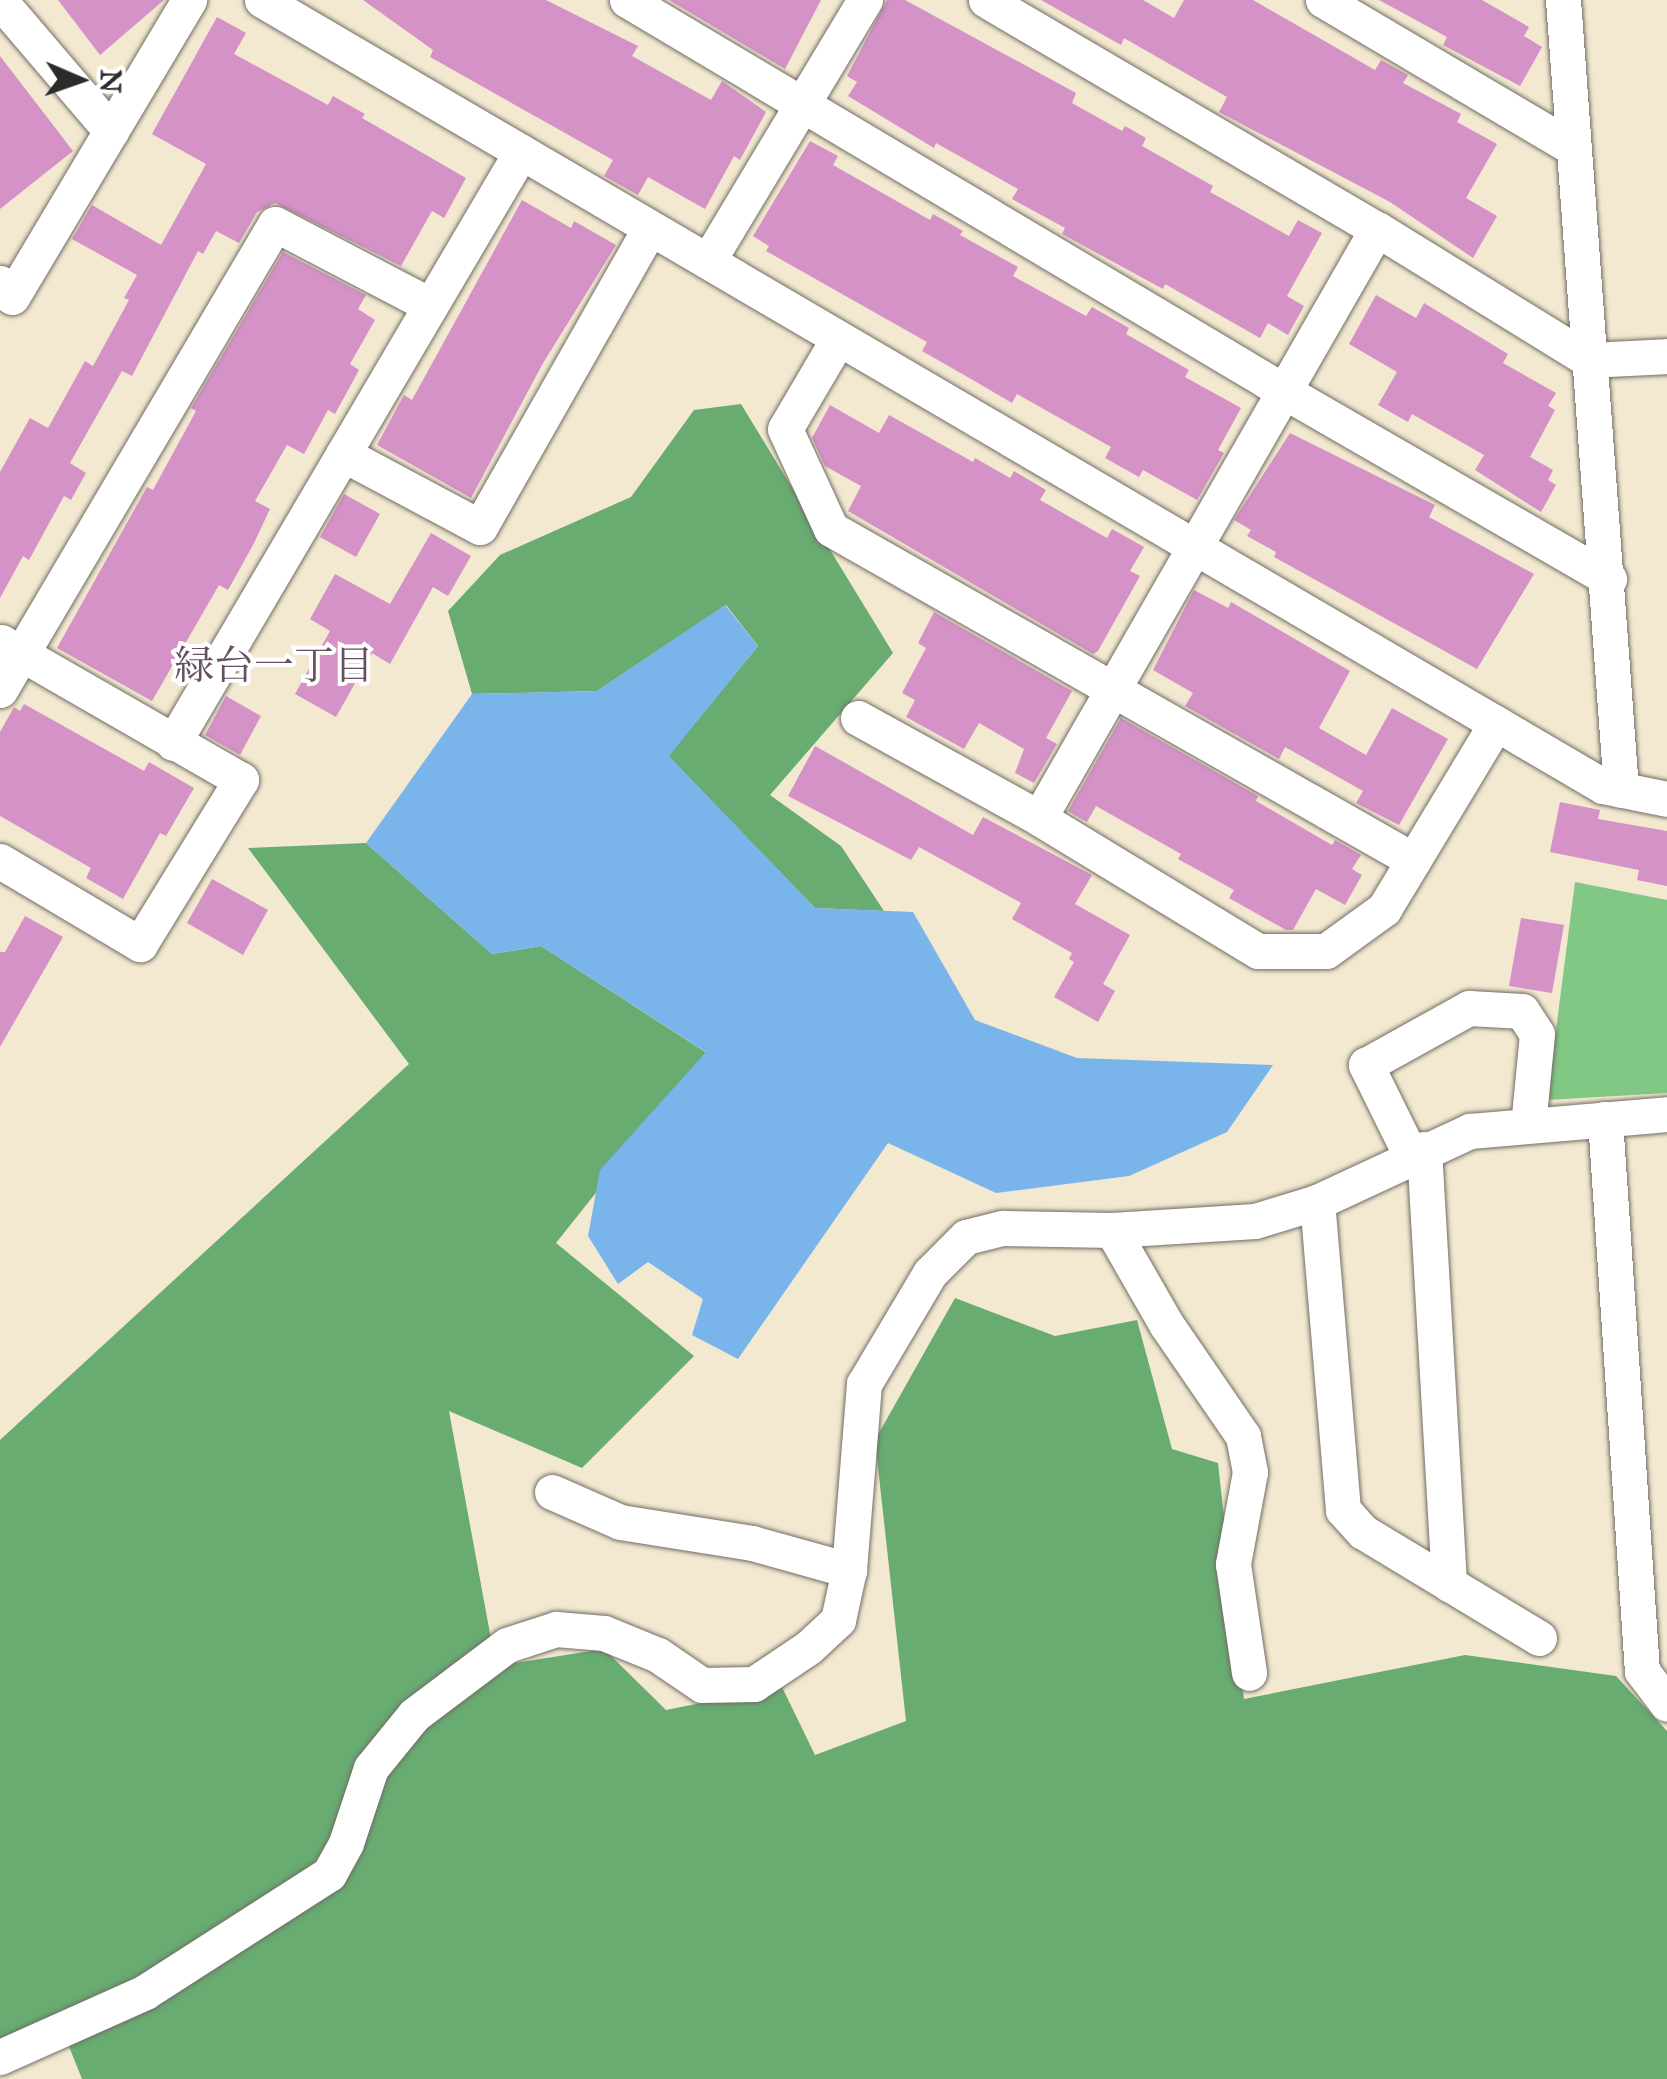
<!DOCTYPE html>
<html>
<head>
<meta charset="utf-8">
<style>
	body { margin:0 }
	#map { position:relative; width:1667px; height:2079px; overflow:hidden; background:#f3e8d0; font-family:"IM FELL Great Primer","Noto Serif JP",serif }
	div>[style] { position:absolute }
	.green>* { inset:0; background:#80c884 }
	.forest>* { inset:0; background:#68ac72 }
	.water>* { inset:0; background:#79b5eb }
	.building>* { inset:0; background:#d492c6 }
	.roads { filter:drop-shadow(0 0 2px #716d65) drop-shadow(0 0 2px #716d65) }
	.minor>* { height:35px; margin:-17.5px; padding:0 17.5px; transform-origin:17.5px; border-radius:17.5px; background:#fff }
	span { translate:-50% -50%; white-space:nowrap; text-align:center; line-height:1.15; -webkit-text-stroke:8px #fff; paint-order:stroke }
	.neighbourhood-label { font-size:40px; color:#664f61 }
	.north { position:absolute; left:30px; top:30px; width:100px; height:100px; -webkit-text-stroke:8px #fff; paint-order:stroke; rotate:92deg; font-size:28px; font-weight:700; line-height:40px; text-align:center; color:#2b2b2b }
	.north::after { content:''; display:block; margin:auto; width:35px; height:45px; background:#2b2b2b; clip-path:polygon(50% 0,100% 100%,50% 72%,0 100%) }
</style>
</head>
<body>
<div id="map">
	<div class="green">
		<i style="clip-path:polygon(1575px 882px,1667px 900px,1667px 1093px,1547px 1100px)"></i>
	</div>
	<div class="forest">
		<i style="clip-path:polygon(741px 404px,893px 653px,770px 795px,841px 846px,884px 911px,815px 908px,668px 756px,758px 646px,726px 605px,597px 691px,472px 694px,448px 611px,500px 555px,631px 497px,694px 410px)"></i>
		<i style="clip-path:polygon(366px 843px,492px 954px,541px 946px,707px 1053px,556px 1243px,694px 1356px,582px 1468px,449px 1411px,496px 1666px,604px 1649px,666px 1710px,782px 1687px,815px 1755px,906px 1721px,875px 1440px,955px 1298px,1055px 1336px,1137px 1320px,1172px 1449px,1218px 1463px,1244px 1699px,1465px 1655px,1616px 1676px,1667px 1731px,1667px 2079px,82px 2079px,68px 2044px,0 2046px,0 1440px,409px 1064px,248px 848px)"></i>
	</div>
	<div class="water">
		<i style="clip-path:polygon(725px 605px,758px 646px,669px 756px,815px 908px,913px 912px,975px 1020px,1077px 1058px,1273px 1065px,1227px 1132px,1129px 1176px,996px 1193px,888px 1143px,738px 1359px,692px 1335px,703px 1299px,648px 1262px,618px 1284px,588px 1236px,600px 1170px,706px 1052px,541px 946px,492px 954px,366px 843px,472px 694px,597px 691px)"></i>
	</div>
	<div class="building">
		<i style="clip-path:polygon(58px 0,164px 0,100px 55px)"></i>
		<i style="clip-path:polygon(363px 0,546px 0,638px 46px,632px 56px,711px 100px,722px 81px,766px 112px,740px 160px,734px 156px,705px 209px,648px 177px,638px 195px,604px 176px,613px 160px,430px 57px,433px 50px)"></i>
		<i style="clip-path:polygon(669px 0,821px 0,785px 69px)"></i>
		<i style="clip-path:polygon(887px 0,905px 0,1076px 93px,1072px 103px,1122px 131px,1125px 126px,1146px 138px,1142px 146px,1213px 186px,1210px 192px,1289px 236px,1298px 220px,1322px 233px,1287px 296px,1304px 306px,1288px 335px,1268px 323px,1260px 338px,1165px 284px,1163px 289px,1062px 234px,1065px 228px,1012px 199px,1018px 189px,936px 143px,934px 148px,848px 96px,857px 82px,847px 76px)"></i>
		<i style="clip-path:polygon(1041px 0,1143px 0,1174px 18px,1184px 0,1253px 0,1375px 70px,1381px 60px,1408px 75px,1403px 83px,1461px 114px,1457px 122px,1497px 144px,1466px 198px,1497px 216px,1473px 258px,1390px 202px,1219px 112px,1227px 97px,1124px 38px,1121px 45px)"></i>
		<i style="clip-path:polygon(1379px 0,1482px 0,1529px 27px,1524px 36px,1542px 47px,1520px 86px,1443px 45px,1447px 37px)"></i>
		<i style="clip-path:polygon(217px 17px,246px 33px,234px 54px,328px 105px,333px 96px,365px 114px,362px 118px,466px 178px,444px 218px,432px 211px,401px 266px,275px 203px,257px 212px,239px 243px,216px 231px,203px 254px,198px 251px,132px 376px,122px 371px,70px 463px,86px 473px,71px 500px,64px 496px,29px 560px,23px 556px,0 598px,0 472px,30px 418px,48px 428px,85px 361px,93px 366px,129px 300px,124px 298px,137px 275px,72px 239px,92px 205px,161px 245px,206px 164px,152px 134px)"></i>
		<i style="clip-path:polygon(0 56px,73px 151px,0 209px)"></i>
		<i style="clip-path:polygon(810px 141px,838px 156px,833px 165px,930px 220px,933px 214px,963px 231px,960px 235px,1018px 267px,1013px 276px,1086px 316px,1092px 307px,1129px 328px,1126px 334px,1189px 370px,1185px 377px,1241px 408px,1218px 450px,1224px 453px,1197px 500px,1143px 470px,1139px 477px,1105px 458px,1111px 447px,1017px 394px,1012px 403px,978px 383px,922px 351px,927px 342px,766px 251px,769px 246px,753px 236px)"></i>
		<i style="clip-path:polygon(522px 200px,571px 228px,574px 221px,616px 245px,542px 365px,471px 498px,377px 445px,404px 395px,412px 400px)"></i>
		<i style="clip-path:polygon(283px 252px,366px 295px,358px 309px,375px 320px,350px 364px,359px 370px,335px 414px,328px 410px,304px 454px,287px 445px,255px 501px,270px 509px,253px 545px,228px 590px,219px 585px,152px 701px,57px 648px,147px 487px,153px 490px,196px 411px,191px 408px)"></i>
		<i style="clip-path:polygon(1376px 295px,1416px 318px,1424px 303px,1508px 354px,1503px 363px,1556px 393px,1548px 406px,1555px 410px,1530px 457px,1553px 470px,1548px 480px,1556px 485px,1541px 512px,1475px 470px,1484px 455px,1412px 414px,1408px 422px,1378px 405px,1397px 372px,1349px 344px)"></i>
		<i style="clip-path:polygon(830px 405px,879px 433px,889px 415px,973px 462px,975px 458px,1010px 478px,1014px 471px,1046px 490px,1040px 500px,1107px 538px,1112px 529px,1144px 547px,1130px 571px,1140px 576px,1098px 651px,1093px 654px,848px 511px,861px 486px,825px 466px,812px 438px)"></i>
		<i style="clip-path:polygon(1290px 433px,1435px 505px,1429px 517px,1534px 574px,1477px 669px,1274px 557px,1276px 552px,1247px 536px,1251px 530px,1234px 520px)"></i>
		<i style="clip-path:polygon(344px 494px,380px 514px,356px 557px,320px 537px)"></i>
		<i style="clip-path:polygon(431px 533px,471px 556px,448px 596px,433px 587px,390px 664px,372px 653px,336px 717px,295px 694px,330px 631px,310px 619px,335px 574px,390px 604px)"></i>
		<i style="clip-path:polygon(1194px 590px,1228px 608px,1231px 602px,1350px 671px,1319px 728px,1366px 755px,1392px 708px,1448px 739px,1399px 825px,1356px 803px,1363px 791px,1285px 747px,1279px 759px,1185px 706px,1193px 693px,1153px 670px)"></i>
		<i style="clip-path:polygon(934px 612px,1072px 691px,1046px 738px,1057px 744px,1034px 783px,1015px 773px,1024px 749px,979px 723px,964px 749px,906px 717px,915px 700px,902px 693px,926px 648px,918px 643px)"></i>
		<i style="clip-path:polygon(226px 696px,261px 716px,240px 755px,205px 735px)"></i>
		<i style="clip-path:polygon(24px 704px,144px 771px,149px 762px,194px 788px,166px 836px,160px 833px,123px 899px,86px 878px,91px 868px,0 816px,0 732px,14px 707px,20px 711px)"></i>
		<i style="clip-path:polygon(1121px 718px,1258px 796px,1256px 801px,1332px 845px,1335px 840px,1361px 855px,1352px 869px,1362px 875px,1345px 905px,1316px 889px,1293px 930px,1286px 930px,1229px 898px,1234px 890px,1178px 859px,1181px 854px,1096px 806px,1087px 822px,1068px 811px)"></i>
		<i style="clip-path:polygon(815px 746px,973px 835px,983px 817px,1092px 875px,1075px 904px,1130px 935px,1103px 984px,1115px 991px,1098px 1022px,1054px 997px,1074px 962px,1069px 959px,1072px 953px,1012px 919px,1021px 903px,919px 847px,911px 860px,788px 796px)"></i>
		<i style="clip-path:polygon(1560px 802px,1600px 810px,1598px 819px,1667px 831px,1667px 886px,1637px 880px,1639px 870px,1550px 852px)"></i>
		<i style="clip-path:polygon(212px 879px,268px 910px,243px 955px,187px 923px)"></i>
		<i style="clip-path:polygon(25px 916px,63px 937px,0 1047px,0 952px,5px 952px)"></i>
		<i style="clip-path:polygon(1521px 918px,1564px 925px,1552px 993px,1509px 986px)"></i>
	</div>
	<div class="roads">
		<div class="minor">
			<i style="left:262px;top:0;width:1554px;rotate:30.38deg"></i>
			<i style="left:1603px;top:786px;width:65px;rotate:11.5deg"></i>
			<i style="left:627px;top:0;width:768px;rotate:30.77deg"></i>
			<i style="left:1287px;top:393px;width:372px;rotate:30deg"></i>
			<i style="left:986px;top:0;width:453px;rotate:30.4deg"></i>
			<i style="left:1377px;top:229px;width:249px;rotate:31.7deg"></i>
			<i style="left:1589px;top:360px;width:78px;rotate:-2.9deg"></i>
			<i style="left:1323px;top:0;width:289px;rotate:30.6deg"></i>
			<i style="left:1563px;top:0;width:792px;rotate:85.8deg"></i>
			<i style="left:0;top:1px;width:171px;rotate:49.5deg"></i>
			<i style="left:1377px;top:229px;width:679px;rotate:119.85deg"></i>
			<i style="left:1039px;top:818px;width:256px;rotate:31.3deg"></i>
			<i style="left:1258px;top:951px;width:68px"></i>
			<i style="left:1326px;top:951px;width:72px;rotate:-35.9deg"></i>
			<i style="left:1384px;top:909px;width:217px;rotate:-58.9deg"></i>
			<i style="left:708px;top:261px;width:305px;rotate:-59deg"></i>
			<i style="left:0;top:283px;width:18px;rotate:49deg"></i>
			<i style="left:12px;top:297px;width:346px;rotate:-59.2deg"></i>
			<i style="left:838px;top:339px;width:104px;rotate:120.5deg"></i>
			<i style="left:785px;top:429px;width:110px;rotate:65.3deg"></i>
			<i style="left:831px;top:529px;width:670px;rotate:29.63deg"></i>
			<i style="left:343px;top:454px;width:155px;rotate:28.1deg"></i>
			<i style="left:480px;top:527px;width:344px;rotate:-60.4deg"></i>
			<i style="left:0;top:690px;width:541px;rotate:-59.45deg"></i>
			<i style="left:275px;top:224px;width:175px;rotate:27.6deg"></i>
			<i style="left:858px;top:718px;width:207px;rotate:28.9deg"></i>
			<i style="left:173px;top:743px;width:686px;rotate:-59.51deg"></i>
			<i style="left:0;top:861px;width:163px;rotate:30.7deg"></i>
			<i style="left:140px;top:944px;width:193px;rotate:-58.4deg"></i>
			<i style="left:241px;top:780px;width:277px;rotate:-150.1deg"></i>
			<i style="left:1605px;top:1119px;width:553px;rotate:86.17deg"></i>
			<i style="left:1642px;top:1671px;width:41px;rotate:52.9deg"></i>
			<i style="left:1424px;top:1149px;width:436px;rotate:86.7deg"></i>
			<i style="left:1411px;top:1156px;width:102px;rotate:-116.3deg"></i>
			<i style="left:1366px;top:1065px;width:118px;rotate:-29deg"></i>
			<i style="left:1469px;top:1008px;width:53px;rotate:3.2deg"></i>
			<i style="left:1522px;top:1011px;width:27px;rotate:57deg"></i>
			<i style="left:1537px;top:1034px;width:92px;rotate:95.6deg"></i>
			<i style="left:1112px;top:1230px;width:108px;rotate:60.1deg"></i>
			<i style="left:1166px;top:1324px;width:136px;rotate:55.5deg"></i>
			<i style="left:1243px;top:1436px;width:37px;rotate:79deg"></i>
			<i style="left:1250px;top:1472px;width:94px;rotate:100.5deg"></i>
			<i style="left:1233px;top:1564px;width:110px;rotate:81.6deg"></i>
			<i style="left:552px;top:1492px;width:74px;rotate:23.8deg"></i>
			<i style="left:620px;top:1522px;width:134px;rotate:9deg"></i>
			<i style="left:752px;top:1543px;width:101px;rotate:15.6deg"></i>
			<i style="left:849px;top:1570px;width:187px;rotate:-85.4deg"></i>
			<i style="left:864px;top:1384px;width:129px;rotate:-59.3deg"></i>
			<i style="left:930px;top:1273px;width:51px;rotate:-45deg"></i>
			<i style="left:966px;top:1237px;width:38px;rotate:-14deg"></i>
			<i style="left:1003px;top:1228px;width:109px;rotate:1.1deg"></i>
			<i style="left:1112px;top:1230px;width:143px;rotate:-3.6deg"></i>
			<i style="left:1255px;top:1221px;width:65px;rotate:-17deg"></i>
			<i style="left:1539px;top:1638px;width:205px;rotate:-148.9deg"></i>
			<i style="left:1363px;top:1532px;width:30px;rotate:-132deg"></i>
			<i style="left:1343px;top:1510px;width:309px;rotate:-94.8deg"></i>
			<i style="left:1317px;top:1202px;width:169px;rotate:-24.9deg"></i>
			<i style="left:1470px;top:1131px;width:198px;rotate:-4.9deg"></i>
			<i style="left:0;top:2057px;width:159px;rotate:-24.1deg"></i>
			<i style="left:145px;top:1992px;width:219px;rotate:-32.7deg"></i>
			<i style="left:329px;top:1874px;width:35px;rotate:-61deg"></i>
			<i style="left:346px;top:1843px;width:79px;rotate:-71.6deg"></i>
			<i style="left:371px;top:1768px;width:68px;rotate:-50.9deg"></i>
			<i style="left:414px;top:1715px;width:116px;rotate:-37deg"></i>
			<i style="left:507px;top:1645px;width:52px;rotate:-18.1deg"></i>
			<i style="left:556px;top:1629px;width:48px;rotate:4.8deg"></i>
			<i style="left:604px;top:1633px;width:58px;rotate:22.2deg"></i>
			<i style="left:658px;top:1655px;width:53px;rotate:34.3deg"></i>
			<i style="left:702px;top:1685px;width:52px;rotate:-1.1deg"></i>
			<i style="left:754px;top:1684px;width:66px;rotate:-33.9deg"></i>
			<i style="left:809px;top:1647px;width:40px;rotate:-43deg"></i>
			<i style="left:838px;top:1620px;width:51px;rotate:-77.6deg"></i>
		</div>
	</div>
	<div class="neighbourhood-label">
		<span style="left:274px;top:666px">緑台一丁目</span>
	</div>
	<div class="north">N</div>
</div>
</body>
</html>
